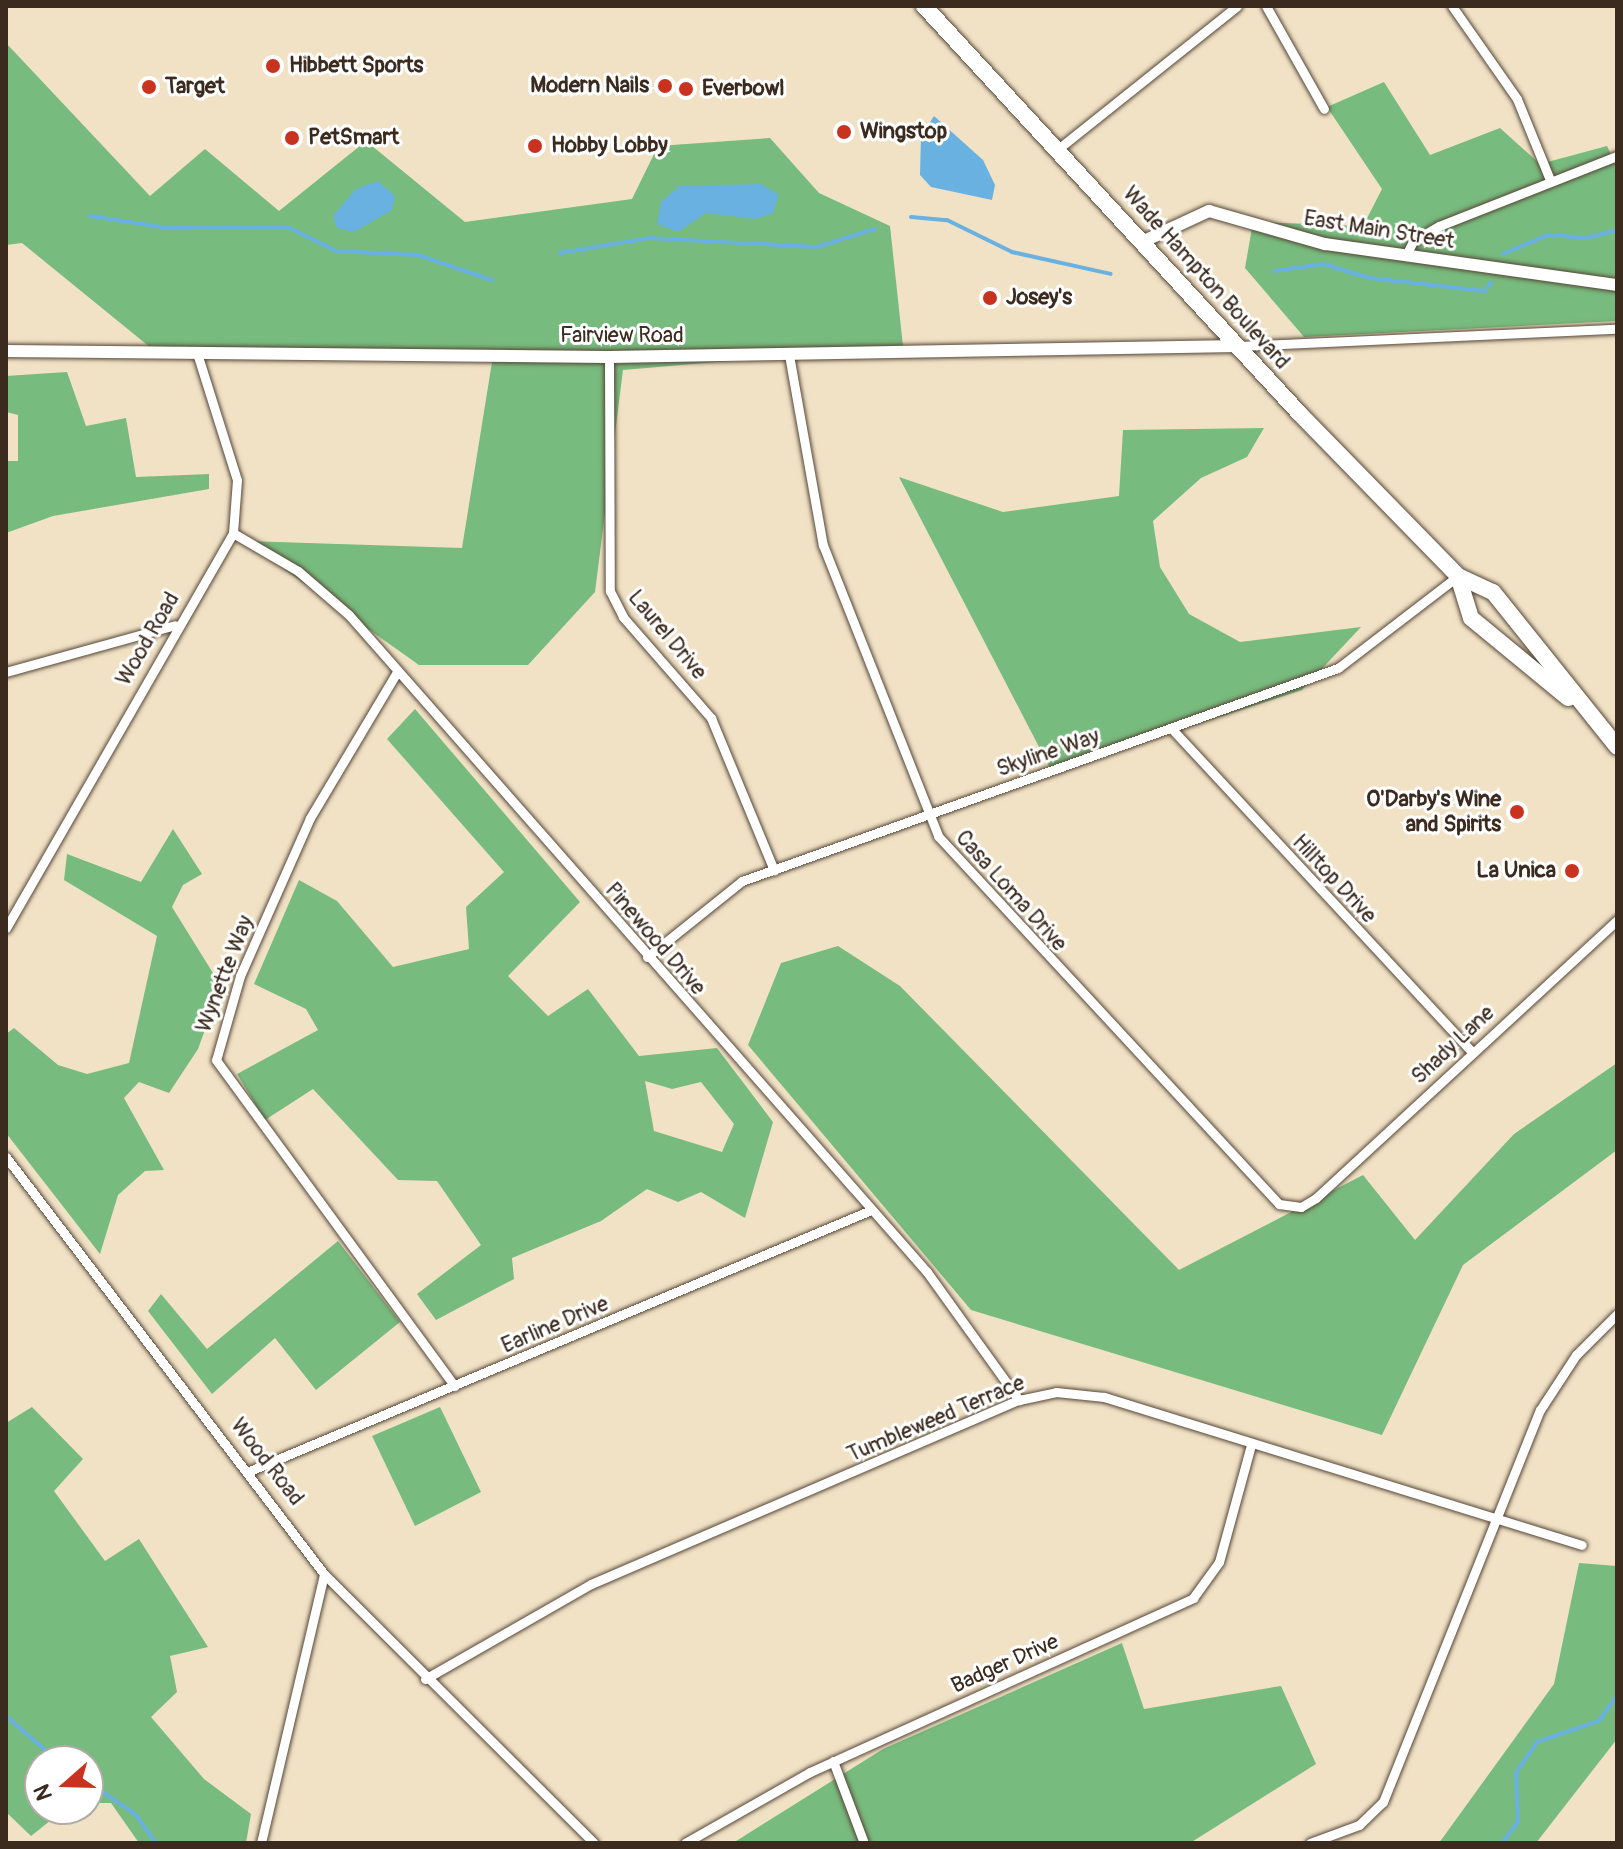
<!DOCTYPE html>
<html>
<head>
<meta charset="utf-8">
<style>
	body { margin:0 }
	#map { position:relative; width:1623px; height:1849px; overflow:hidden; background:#f1e2c6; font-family:Pangolin,sans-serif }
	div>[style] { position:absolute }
	.forest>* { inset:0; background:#78bb7e }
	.water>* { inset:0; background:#69b1e0 }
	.stream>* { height:4px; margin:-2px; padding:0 2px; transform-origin:2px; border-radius:2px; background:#69b1e0 }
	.roads { filter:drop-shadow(0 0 2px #564637) drop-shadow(0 0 2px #564637) }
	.minor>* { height:9px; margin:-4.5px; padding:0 4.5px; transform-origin:4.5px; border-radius:4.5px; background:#fff }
	.tertiary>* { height:12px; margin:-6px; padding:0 6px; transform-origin:6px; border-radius:6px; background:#fff }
	.primary>* { height:16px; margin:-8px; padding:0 8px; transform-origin:8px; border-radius:8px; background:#fff }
	.dots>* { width:22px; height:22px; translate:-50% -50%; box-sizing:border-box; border:4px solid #fff; border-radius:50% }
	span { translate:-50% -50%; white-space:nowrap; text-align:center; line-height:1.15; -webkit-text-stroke:6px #fff; paint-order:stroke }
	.poi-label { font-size:22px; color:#3b2a1e; font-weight:700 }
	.left { translate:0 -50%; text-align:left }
	.right { translate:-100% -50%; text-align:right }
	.street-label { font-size:22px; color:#3b2a1e }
	.frame { position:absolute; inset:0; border:8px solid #3b2a1e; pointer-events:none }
	.north { position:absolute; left:24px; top:1745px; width:80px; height:80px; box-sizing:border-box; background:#fff; border:2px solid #b1aaa5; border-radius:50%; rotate:250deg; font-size:22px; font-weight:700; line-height:32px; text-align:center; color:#3b2a1e }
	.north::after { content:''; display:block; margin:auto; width:28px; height:36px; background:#c8321e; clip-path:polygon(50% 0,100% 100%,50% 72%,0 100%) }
</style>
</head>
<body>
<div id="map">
	<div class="forest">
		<i style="clip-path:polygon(6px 43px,150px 196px,205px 149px,279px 211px,366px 141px,465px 222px,632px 199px,658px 146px,770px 138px,819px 193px,890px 226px,903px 346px,623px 370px,595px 592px,528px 665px,419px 665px,244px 541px,462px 548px,493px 356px,151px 348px,22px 243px,6px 245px)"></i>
		<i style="clip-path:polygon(1384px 82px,1430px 155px,1500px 128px,1540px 164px,1607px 146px,1617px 167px,1617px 321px,1304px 337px,1245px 268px,1253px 222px,1363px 226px,1382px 189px,1327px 107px)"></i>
		<i style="clip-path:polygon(67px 372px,86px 426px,126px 418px,136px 477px,209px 474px,209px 489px,53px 516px,6px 533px,6px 461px,18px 461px,18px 415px,6px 412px,6px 376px)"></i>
		<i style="clip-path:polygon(1264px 428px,1247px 457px,1201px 478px,1153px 521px,1160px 567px,1189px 614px,1240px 642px,1361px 627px,1302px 690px,1052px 772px,899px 477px,1003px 512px,1119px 496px,1123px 430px)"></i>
		<i style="clip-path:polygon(evenodd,415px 709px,580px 902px,508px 976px,548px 1016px,588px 989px,639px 1056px,717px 1048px,773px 1122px,745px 1218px,701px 1192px,678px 1202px,647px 1189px,601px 1221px,512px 1258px,514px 1279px,436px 1320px,417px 1294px,481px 1245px,437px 1181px,398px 1180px,313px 1089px,265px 1120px,237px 1074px,318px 1030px,306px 1009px,254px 984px,299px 880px,337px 901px,393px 967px,469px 949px,466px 907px,504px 872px,387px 739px,415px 709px,645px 1081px,672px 1089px,701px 1082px,734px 1124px,722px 1152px,654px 1131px,645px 1081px)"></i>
		<i style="clip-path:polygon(173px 829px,202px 874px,183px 885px,172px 907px,221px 986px,198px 1049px,169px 1093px,139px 1082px,124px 1098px,164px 1170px,145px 1171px,118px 1195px,100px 1254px,6px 1133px,6px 1034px,14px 1028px,58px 1065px,87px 1074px,129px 1063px,157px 936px,64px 880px,67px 854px,141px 882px)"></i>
		<i style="clip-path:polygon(838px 946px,900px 986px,1179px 1270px,1363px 1175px,1415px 1240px,1514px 1134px,1617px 1063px,1617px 1150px,1463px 1265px,1382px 1435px,971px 1310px,748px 1045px,781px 963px)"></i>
		<i style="clip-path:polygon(338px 1241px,400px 1322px,316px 1390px,275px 1338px,212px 1394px,148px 1311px,161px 1294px,207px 1349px)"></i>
		<i style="clip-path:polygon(32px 1407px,83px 1459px,54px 1491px,105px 1561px,139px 1539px,208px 1647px,170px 1656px,177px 1692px,151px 1717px,204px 1779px,251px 1814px,246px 1843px,139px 1843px,111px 1803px,88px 1803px,88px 1761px,40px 1761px,40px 1809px,65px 1809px,31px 1836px,6px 1812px,6px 1423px)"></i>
		<i style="clip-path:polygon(440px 1407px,481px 1492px,415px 1526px,372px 1436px)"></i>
		<i style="clip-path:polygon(1579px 1563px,1617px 1566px,1617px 1739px,1536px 1843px,1439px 1843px,1554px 1684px)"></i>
		<i style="clip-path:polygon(1122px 1643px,1144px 1709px,1281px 1686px,1316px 1764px,1190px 1843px,733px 1843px,883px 1749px)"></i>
	</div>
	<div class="water">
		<i style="clip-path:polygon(934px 116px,983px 160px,995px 185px,992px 200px,931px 187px,920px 175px,921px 136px)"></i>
		<i style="clip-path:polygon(378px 181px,395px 196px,392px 210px,354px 232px,337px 228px,333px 216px,356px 189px)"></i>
		<i style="clip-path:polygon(761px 184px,779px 195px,773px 213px,756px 219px,706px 213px,678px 232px,657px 224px,661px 202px,679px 186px)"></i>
	</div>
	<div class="stream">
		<i style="left:90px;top:216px;width:73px;rotate:8.7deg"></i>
		<i style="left:162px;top:227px;width:128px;rotate:0.4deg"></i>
		<i style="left:290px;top:228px;width:51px;rotate:26.6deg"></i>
		<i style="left:336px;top:251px;width:82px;rotate:2.8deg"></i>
		<i style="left:418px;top:255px;width:78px;rotate:18.7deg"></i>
		<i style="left:911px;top:217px;width:36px;rotate:5deg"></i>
		<i style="left:947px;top:220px;width:72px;rotate:26.2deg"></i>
		<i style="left:1012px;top:252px;width:101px;rotate:12.5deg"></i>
		<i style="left:560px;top:253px;width:90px;rotate:-9.6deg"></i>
		<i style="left:649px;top:238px;width:168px;rotate:3.1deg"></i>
		<i style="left:817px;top:247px;width:61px;rotate:-17.2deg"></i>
		<i style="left:1503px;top:254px;width:49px;rotate:-22.9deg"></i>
		<i style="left:1548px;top:235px;width:39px;rotate:4deg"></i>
		<i style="left:1587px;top:238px;width:31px;rotate:-15deg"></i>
		<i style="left:1275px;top:271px;width:49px;rotate:-8.3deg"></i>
		<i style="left:1323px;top:264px;width:49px;rotate:16.6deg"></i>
		<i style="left:1370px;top:278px;width:115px;rotate:6.5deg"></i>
		<i style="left:1484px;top:291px;width:11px;rotate:-49deg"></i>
		<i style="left:6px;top:1716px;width:69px;rotate:40.9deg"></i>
		<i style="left:88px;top:1782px;width:57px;rotate:34.2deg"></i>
		<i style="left:135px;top:1814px;width:36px;rotate:54deg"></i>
		<i style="left:1502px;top:1843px;width:26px;rotate:-53deg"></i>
		<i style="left:1518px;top:1822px;width:49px;rotate:-92.3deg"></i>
		<i style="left:1516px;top:1773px;width:37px;rotate:-56deg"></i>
		<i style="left:1537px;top:1742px;width:65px;rotate:-18.7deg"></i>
		<i style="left:1599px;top:1721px;width:32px;rotate:-55deg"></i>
	</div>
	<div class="roads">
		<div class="minor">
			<i style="left:1266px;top:6px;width:118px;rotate:60.6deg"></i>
			<i style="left:1452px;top:6px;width:113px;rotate:55deg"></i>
			<i style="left:1517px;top:99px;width:87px;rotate:67.8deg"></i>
			<i style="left:1058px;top:149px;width:229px;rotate:-38.6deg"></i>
			<i style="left:1406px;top:255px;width:16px;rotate:-63deg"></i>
			<i style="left:1413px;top:241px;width:30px;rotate:-30deg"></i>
			<i style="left:1439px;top:226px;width:191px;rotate:-21.5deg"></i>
			<i style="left:1238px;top:346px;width:379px;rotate:-2.6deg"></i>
			<i style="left:789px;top:355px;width:193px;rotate:79.9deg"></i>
			<i style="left:823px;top:545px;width:313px;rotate:68.4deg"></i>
			<i style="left:938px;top:836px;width:502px;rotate:47.18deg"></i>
			<i style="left:1279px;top:1204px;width:22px;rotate:8deg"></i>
			<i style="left:1301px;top:1207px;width:17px;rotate:-31deg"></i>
			<i style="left:1316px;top:1198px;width:410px;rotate:-42.7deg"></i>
			<i style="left:609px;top:357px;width:234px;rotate:89.8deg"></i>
			<i style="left:610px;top:591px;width:29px;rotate:63deg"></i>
			<i style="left:623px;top:617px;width:134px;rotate:48.9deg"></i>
			<i style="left:711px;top:718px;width:165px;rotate:67.5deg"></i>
			<i style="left:233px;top:533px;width:75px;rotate:30.3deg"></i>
			<i style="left:298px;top:571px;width:67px;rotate:40.8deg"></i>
			<i style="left:349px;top:615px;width:875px;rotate:48.66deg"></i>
			<i style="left:927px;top:1272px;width:158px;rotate:54.3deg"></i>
			<i style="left:6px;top:672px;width:175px;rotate:-15.5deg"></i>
			<i style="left:397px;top:672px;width:170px;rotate:120.8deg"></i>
			<i style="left:310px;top:818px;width:173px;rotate:113.9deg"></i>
			<i style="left:240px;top:976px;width:87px;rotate:105.9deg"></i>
			<i style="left:216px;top:1060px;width:404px;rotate:53.8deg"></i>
			<i style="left:1172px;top:729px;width:441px;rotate:47.1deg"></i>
			<i style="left:6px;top:928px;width:456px;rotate:-60.1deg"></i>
			<i style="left:233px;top:533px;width:53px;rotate:-85.7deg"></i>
			<i style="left:237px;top:480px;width:133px;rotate:-107.5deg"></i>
			<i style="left:647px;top:957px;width:122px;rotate:-38.7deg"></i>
			<i style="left:742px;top:881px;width:633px;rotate:-19.67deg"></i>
			<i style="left:1338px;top:668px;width:151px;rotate:-37.5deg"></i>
			<i style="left:6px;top:1157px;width:524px;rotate:52.67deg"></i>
			<i style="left:324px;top:1574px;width:381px;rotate:44.9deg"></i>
			<i style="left:252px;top:1470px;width:671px;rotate:-22.78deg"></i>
			<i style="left:425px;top:1679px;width:191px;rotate:-29.8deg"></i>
			<i style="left:591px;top:1584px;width:466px;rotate:-23.3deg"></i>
			<i style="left:1019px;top:1400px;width:38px;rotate:-12deg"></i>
			<i style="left:1056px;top:1392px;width:48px;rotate:5.9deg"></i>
			<i style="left:1104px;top:1397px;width:500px;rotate:17.2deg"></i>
			<i style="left:833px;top:1761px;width:88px;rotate:69.3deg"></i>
			<i style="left:261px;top:1843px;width:276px;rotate:-76.8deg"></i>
			<i style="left:685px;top:1843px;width:144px;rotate:-29.6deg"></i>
			<i style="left:810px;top:1772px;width:421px;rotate:-24.4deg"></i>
			<i style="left:1193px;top:1598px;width:44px;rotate:-54.2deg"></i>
			<i style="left:1219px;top:1562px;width:121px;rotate:-74.7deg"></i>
			<i style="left:1310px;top:1843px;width:52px;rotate:-20.2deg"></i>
			<i style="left:1359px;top:1825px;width:33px;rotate:-44deg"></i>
			<i style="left:1383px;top:1802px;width:422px;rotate:-68.2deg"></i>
			<i style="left:1540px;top:1410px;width:66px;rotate:-56.8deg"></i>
			<i style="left:1576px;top:1355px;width:58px;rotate:-45deg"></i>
		</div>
		<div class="tertiary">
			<i style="left:1144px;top:241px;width:72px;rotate:-24.8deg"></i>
			<i style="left:1209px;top:211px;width:121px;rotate:15.9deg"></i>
			<i style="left:1325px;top:244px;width:295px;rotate:8deg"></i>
			<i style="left:6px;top:351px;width:603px;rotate:0.57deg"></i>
			<i style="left:609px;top:357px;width:629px;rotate:-1deg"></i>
		</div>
		<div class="primary">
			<i style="left:924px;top:6px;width:553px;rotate:47.34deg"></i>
			<i style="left:1299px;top:413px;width:228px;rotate:45.7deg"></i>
			<i style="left:1458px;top:576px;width:38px;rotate:25deg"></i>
			<i style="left:1493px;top:592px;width:198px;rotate:51.3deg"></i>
			<i style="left:1458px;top:576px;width:44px;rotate:72.8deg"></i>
			<i style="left:1471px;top:618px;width:126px;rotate:39.5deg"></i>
		</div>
	</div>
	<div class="dots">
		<i style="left:273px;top:66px;background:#c8321e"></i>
		<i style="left:665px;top:86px;background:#c8321e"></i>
		<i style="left:149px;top:87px;background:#c8321e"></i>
		<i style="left:686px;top:89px;background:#c8321e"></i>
		<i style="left:844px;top:132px;background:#c8321e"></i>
		<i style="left:292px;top:138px;background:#c8321e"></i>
		<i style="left:535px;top:146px;background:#c8321e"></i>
		<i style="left:990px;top:298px;background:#c8321e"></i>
		<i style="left:1517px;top:812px;background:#c8321e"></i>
		<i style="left:1572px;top:871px;background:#c8321e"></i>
	</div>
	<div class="poi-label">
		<span class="left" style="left:289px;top:66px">Hibbett Sports</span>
		<span class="right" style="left:649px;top:86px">Modern Nails</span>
		<span class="left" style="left:165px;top:87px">Target</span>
		<span class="left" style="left:702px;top:89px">Everbowl</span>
		<span class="left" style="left:860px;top:132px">Wingstop</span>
		<span class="left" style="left:308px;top:138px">PetSmart</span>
		<span class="left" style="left:551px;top:146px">Hobby Lobby</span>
		<span class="left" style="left:1006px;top:298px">Josey's</span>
		<span class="right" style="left:1501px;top:812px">O'Darby's Wine<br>and Spirits</span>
		<span class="right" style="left:1556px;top:871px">La Unica</span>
	</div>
	<div class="street-label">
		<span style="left:1379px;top:230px;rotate:9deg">East Main Street</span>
		<span style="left:1206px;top:278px;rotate:48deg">Wade Hampton Boulevard</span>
		<span style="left:622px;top:336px">Fairview Road</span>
		<span style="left:667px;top:635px;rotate:50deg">Laurel Drive</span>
		<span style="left:148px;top:639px;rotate:-60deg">Wood Road</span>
		<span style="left:1048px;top:753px;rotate:-19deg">Skyline Way</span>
		<span style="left:1334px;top:879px;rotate:47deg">Hilltop Drive</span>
		<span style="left:1011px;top:891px;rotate:48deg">Casa Loma Drive</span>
		<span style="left:655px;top:939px;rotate:49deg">Pinewood Drive</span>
		<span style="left:225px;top:974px;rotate:-69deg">Wynette Way</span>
		<span style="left:1453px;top:1045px;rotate:-43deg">Shady Lane</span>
		<span style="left:555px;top:1325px;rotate:-23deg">Earline Drive</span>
		<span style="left:936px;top:1419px;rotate:-23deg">Tumbleweed Terrace</span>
		<span style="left:267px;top:1462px;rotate:52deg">Wood Road</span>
		<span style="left:1005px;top:1664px;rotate:-24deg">Badger Drive</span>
	</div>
	<div class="frame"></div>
	<div class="north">N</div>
</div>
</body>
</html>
